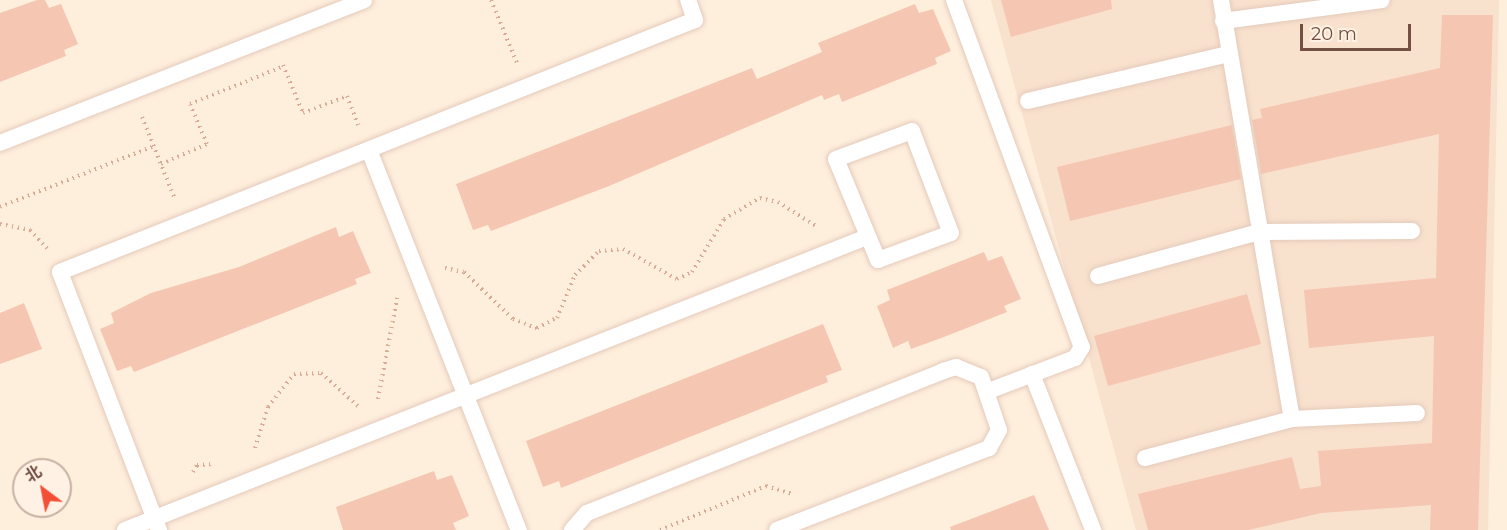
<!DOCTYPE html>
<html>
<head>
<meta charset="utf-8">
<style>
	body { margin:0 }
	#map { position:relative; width:1507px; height:530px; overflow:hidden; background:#feeedc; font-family:Montserrat,"Noto Sans SC",sans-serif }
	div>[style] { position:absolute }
	.residential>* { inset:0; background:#f8e1cd }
	.building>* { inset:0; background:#f5c6b2 }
	.path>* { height:4px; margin-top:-2px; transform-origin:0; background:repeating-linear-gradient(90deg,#d9aa95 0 1.5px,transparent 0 6px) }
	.roads { filter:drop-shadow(0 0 2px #e4cabb) drop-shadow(0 0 2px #e4cabb) }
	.service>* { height:16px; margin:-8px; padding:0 8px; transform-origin:8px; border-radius:8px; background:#fff }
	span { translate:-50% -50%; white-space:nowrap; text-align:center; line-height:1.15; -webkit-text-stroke:4.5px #fff2e4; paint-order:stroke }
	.north { position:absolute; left:12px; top:458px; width:60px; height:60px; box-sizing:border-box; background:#fff2e4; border:2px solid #c7b1a4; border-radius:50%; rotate:328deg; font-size:16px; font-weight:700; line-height:24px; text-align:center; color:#745044 }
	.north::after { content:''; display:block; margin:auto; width:21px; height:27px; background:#f34f36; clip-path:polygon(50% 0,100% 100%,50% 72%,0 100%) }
	.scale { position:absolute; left:1300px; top:24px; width:111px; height:27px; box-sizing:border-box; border:3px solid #745044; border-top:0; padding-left:8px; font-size:18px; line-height:21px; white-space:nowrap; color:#745044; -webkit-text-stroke:4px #fff2e4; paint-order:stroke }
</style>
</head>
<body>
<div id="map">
	<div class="residential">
		<i style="clip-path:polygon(991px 0,1499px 0,1488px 530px,1136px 530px)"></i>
	</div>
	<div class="building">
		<i style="clip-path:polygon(37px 0,45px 0,49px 8px,61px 4px,78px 44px,64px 50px,66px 56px,0 82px,0 13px)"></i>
		<i style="clip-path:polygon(1001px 0,1111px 0,1112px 9px,1011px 37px)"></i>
		<i style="clip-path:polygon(915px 4px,919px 13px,933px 9px,951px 51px,935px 58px,937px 64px,842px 102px,839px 94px,824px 100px,822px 95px,609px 186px,491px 231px,488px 225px,473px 230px,456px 184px,752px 68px,757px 79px,822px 52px,818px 43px)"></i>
		<i style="clip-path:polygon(1442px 15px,1493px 15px,1478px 530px,1430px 530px,1431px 505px,1321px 513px,1248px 530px,1148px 530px,1138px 494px,1292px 457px,1300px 489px,1321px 486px,1318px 451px,1432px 443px,1434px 336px,1309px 348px,1304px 290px,1436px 278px,1439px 134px,1261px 174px,1252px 120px,1262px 118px,1260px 109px,1440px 68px)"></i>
		<i style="clip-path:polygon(1232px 125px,1241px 179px,1070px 221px,1057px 167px)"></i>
		<i style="clip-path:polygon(336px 227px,339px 237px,353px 231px,371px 273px,355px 279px,357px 284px,134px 372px,131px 366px,117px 371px,100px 329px,114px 323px,111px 313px,151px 293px,239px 267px)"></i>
		<i style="clip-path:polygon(984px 252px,988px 261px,1002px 256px,1021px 299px,1004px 306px,1007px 312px,944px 337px,911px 349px,908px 341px,893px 348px,877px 306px,890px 300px,887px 290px)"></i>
		<i style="clip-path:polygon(1247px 294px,1261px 344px,1108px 386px,1094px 336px)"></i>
		<i style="clip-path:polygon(24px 303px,42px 349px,0 364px,0 313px)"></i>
		<i style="clip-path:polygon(823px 324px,842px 370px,826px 376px,828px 382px,561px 488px,559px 481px,543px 487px,526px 441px)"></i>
		<i style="clip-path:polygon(434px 471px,437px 480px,452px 475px,469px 516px,453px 523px,456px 530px,343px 530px,336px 507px)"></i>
		<i style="clip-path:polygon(1034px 495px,1049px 530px,951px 530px,950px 527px)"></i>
	</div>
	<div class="path">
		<i style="left:491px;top:0;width:68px;rotate:67.6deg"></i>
		<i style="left:283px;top:65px;width:52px;rotate:67.4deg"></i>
		<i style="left:303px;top:113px;width:47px;rotate:-21.1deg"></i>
		<i style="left:347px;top:96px;width:31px;rotate:69deg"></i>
		<i style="left:142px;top:117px;width:88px;rotate:68.1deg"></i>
		<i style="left:161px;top:164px;width:50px;rotate:-23.5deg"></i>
		<i style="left:207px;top:144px;width:43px;rotate:-113deg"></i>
		<i style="left:190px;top:104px;width:101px;rotate:-22deg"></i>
		<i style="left:0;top:207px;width:166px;rotate:-21.6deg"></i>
		<i style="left:0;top:224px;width:31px;rotate:11deg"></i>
		<i style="left:30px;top:230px;width:25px;rotate:47deg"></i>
		<i style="left:445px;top:268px;width:19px;rotate:12deg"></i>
		<i style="left:464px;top:272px;width:68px;rotate:43.8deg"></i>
		<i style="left:513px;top:319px;width:26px;rotate:21deg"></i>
		<i style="left:537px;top:328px;width:22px;rotate:-27deg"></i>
		<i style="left:557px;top:318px;width:47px;rotate:-67.3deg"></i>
		<i style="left:575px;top:275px;width:34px;rotate:-45deg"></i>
		<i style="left:599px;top:251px;width:24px;rotate:-5deg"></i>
		<i style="left:623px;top:249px;width:62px;rotate:29.1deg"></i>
		<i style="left:677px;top:279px;width:17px;rotate:-25deg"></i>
		<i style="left:692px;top:272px;width:62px;rotate:-58.9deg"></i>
		<i style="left:724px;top:219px;width:42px;rotate:-30.3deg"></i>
		<i style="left:760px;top:198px;width:18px;rotate:13deg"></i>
		<i style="left:778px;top:202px;width:45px;rotate:32.3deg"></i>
		<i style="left:378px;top:399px;width:103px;rotate:-79.3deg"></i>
		<i style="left:255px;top:448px;width:43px;rotate:-72.4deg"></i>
		<i style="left:268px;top:407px;width:42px;rotate:-51.8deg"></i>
		<i style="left:294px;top:374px;width:27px;rotate:-2deg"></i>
		<i style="left:321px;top:373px;width:51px;rotate:41.8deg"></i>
		<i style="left:193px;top:472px;width:8px;rotate:-60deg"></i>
		<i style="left:197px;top:465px;width:17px;rotate:-3deg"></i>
		<i style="left:660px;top:530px;width:115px;rotate:-22.5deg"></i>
		<i style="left:766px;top:486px;width:28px;rotate:17deg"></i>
	</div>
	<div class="roads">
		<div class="service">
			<i style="left:954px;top:0;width:370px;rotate:69.8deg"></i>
			<i style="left:1082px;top:347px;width:13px;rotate:122deg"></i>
			<i style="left:1075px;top:358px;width:95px;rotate:159.1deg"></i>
			<i style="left:1221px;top:0;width:425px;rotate:80.4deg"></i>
			<i style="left:1223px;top:21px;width:160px;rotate:-7.5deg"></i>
			<i style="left:1028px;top:101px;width:206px;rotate:-13.2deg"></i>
			<i style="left:912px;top:131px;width:109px;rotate:69.1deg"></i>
			<i style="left:951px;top:233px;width:78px;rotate:159.7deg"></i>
			<i style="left:878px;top:260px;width:109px;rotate:-112.6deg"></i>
			<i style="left:836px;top:159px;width:81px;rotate:-20.2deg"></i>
			<i style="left:0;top:143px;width:391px;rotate:-21.4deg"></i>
			<i style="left:369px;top:150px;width:409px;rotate:68.5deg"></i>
			<i style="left:1098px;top:276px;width:167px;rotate:-15.3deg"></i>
			<i style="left:1259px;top:232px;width:153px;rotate:-0.4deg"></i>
			<i style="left:1032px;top:374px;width:168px;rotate:68.6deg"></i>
			<i style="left:1145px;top:458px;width:152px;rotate:-14.9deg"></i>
			<i style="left:1292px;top:419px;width:125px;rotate:-2.7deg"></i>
			<i style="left:125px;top:530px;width:798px;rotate:-21.55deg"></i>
			<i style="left:159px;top:530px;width:276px;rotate:-111deg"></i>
			<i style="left:60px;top:272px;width:683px;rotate:-21.65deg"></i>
			<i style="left:695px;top:20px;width:21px;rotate:-109deg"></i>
			<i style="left:572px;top:530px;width:23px;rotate:-49deg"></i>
			<i style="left:587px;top:513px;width:383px;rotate:-21.7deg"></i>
			<i style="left:943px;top:371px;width:14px;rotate:-17deg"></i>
			<i style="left:956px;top:367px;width:27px;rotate:22deg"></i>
			<i style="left:981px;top:377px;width:56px;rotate:71.2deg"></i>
			<i style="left:999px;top:430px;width:21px;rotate:119deg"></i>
			<i style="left:989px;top:448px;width:227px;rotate:158.9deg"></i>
		</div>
	</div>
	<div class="north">北</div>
	<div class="scale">20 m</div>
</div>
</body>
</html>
